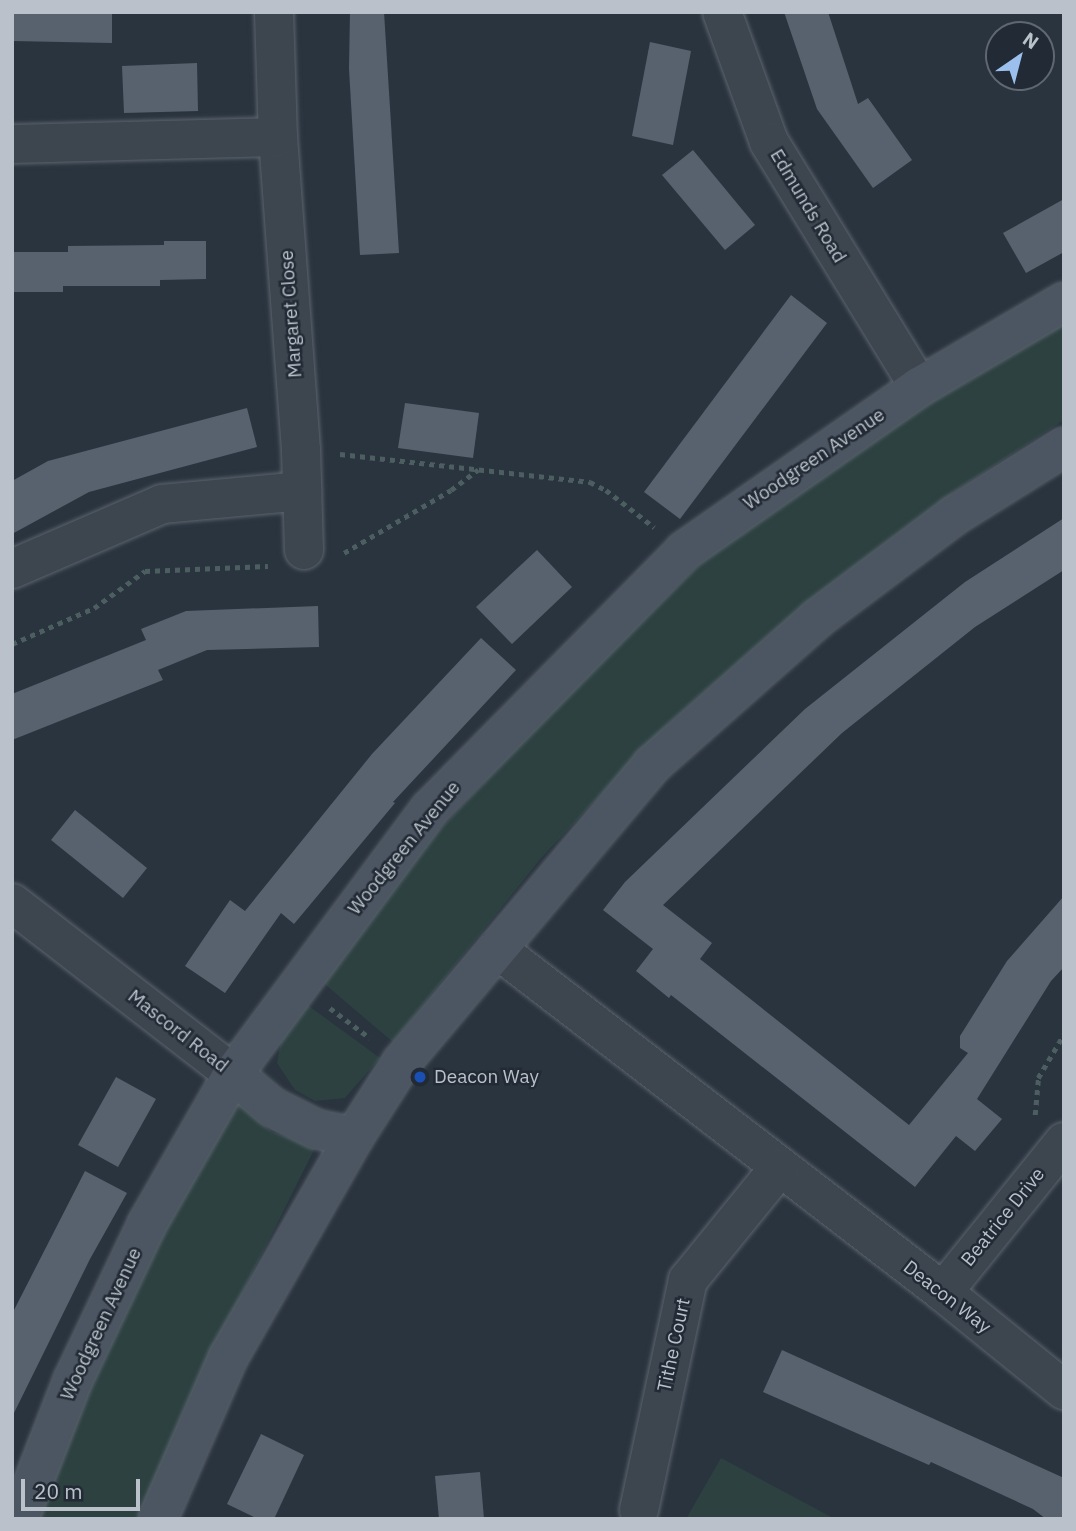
<!DOCTYPE html>
<html>
<head>
<meta charset="utf-8">
<style>
	body { margin:0 }
	#map { position:relative; width:1076px; height:1531px; overflow:hidden; background:#2a343f; font-family:"IBM Plex Sans",sans-serif }
	div>[style] { position:absolute }
	.green>* { inset:0; background:#2d4141 }
	.building>* { inset:0; background:#58626f }
	.path>* { height:4.5px; margin-top:-2.25px; transform-origin:0; background:repeating-linear-gradient(90deg,#4c5e5f 0 5px,transparent 0 10px) }
	.roads { filter:drop-shadow(0 0 2px #5b646d) drop-shadow(0 0 2px #5b646d) }
	.street>* { height:38px; margin:-19px; padding:0 19px; transform-origin:19px; border-radius:19px; background:#3d464f }
	.secondary>* { height:38px; margin:-19px; padding:0 19px; transform-origin:19px; border-radius:19px; background:#4c5562 }
	.dots>* { width:19px; height:19px; translate:-50% -50%; box-sizing:border-box; border:4px solid #222b35; border-radius:50% }
	span { translate:-50% -50%; white-space:nowrap; text-align:center; line-height:1.15; -webkit-text-stroke:5px #222b35; paint-order:stroke }
	.street-label { font-size:19px; color:#bac1ca }
	.poi-label { font-size:19px; color:#bac1ca }
	.left { translate:0 -50%; text-align:left }
	.frame { position:absolute; inset:0; border:14px solid #bac1ca; pointer-events:none }
	.north { position:absolute; left:985px; top:21px; width:70px; height:70px; box-sizing:border-box; background:#222b35; border:2px solid #5f6771; border-radius:50%; rotate:35deg; font-size:19px; font-weight:700; line-height:28px; text-align:center; color:#bac1ca }
	.north::after { content:''; display:block; margin:auto; width:24px; height:32px; background:#9cc0ed; clip-path:polygon(50% 0,100% 100%,50% 72%,0 100%) }
	.scale { position:absolute; left:21px; top:1479px; width:119px; height:32px; box-sizing:border-box; border:4px solid #bac1ca; border-top:0; padding-left:9px; font-size:21px; line-height:24px; white-space:nowrap; color:#bac1ca; -webkit-text-stroke:5px #222b35; paint-order:stroke }
</style>
</head>
<body>
<div id="map">
	<div class="green">
		<i style="clip-path:polygon(1064px 313px,1064px 420px,955px 491px,810px 600px,669px 723px,542px 857px,393px 1042px,320px 980px,438px 831px,553px 709px,700px 564px,937px 388px)"></i>
		<i style="clip-path:polygon(306px 1004px,380px 1058px,345px 1098px,315px 1101px,295px 1090px,277px 1063px,281px 1040px)"></i>
		<i style="clip-path:polygon(234px 1100px,272px 1132px,316px 1146px,186px 1405px,140px 1519px,32px 1519px,47px 1478px,158px 1241px)"></i>
		<i style="clip-path:polygon(721px 1458px,835px 1519px,686px 1519px)"></i>
	</div>
	<div class="building">
		<i style="clip-path:polygon(12px 12px,112px 12px,112px 43px,12px 41px)"></i>
		<i style="clip-path:polygon(350px 12px,384px 12px,399px 253px,360px 255px,349px 69px)"></i>
		<i style="clip-path:polygon(784px 12px,828px 12px,858px 104px,868px 98px,912px 160px,873px 188px,817px 109px)"></i>
		<i style="clip-path:polygon(650px 42px,691px 51px,673px 145px,632px 136px)"></i>
		<i style="clip-path:polygon(197px 63px,198px 111px,124px 113px,122px 66px)"></i>
		<i style="clip-path:polygon(693px 150px,755px 225px,725px 250px,662px 175px)"></i>
		<i style="clip-path:polygon(1064px 199px,1064px 252px,1026px 273px,1003px 233px)"></i>
		<i style="clip-path:polygon(164px 241px,206px 241px,206px 279px,160px 280px,160px 286px,63px 286px,63px 292px,12px 292px,12px 252px,68px 252px,68px 246px,164px 245px)"></i>
		<i style="clip-path:polygon(791px 295px,827px 323px,680px 519px,644px 492px)"></i>
		<i style="clip-path:polygon(405px 403px,479px 413px,473px 458px,398px 448px)"></i>
		<i style="clip-path:polygon(247px 408px,257px 447px,89px 492px,12px 534px,12px 481px,48px 461px)"></i>
		<i style="clip-path:polygon(1064px 518px,1064px 570px,975px 627px,842px 733px,663px 905px,712px 943px,700px 959px,909px 1125px,968px 1053px,960px 1048px,960px 1036px,1007px 961px,1064px 896px,1064px 967px,1051px 981px,977px 1099px,1002px 1119px,975px 1151px,956px 1136px,915px 1187px,671px 995px,669px 998px,636px 971px,653px 949px,603px 910px,625px 882px,805px 709px,965px 582px)"></i>
		<i style="clip-path:polygon(537px 550px,572px 587px,512px 644px,476px 607px)"></i>
		<i style="clip-path:polygon(318px 606px,319px 647px,207px 650px,158px 670px,163px 680px,12px 740px,12px 694px,146px 640px,141px 629px,186px 611px)"></i>
		<i style="clip-path:polygon(481px 638px,516px 670px,393px 802px,395px 803px,294px 924px,281px 913px,225px 993px,185px 966px,230px 900px,245px 911px,372px 754px)"></i>
		<i style="clip-path:polygon(75px 810px,147px 868px,123px 898px,51px 840px)"></i>
		<i style="clip-path:polygon(116px 1077px,156px 1099px,118px 1167px,78px 1145px)"></i>
		<i style="clip-path:polygon(85px 1171px,127px 1193px,90px 1259px,12px 1417px,12px 1314px)"></i>
		<i style="clip-path:polygon(782px 1350px,1064px 1478px,1064px 1519px,1046px 1519px,1033px 1509px,931px 1462px,929px 1465px,763px 1392px)"></i>
		<i style="clip-path:polygon(261px 1434px,304px 1455px,274px 1519px,258px 1519px,227px 1504px)"></i>
		<i style="clip-path:polygon(480px 1472px,484px 1519px,439px 1519px,435px 1476px)"></i>
	</div>
	<div class="path">
		<i style="left:340px;top:454px;width:252px;rotate:6.4deg"></i>
		<i style="left:590px;top:482px;width:18px;rotate:27deg"></i>
		<i style="left:606px;top:490px;width:61px;rotate:37.6deg"></i>
		<i style="left:344px;top:553px;width:124px;rotate:-30.5deg"></i>
		<i style="left:451px;top:490px;width:34px;rotate:-37deg"></i>
		<i style="left:12px;top:644px;width:90px;rotate:-23.7deg"></i>
		<i style="left:94px;top:608px;width:63px;rotate:-36deg"></i>
		<i style="left:145px;top:571px;width:123px;rotate:-2.3deg"></i>
		<i style="left:330px;top:1008px;width:50px;rotate:36.9deg"></i>
		<i style="left:1035px;top:1115px;width:37px;rotate:-85deg"></i>
		<i style="left:1038px;top:1078px;width:51px;rotate:-59.4deg"></i>
	</div>
	<div class="roads">
		<div class="street">
			<i style="left:274px;top:12px;width:125px;rotate:88.2deg"></i>
			<i style="left:278px;top:137px;width:314px;rotate:85.8deg"></i>
			<i style="left:301px;top:450px;width:100px;rotate:88.3deg"></i>
			<i style="left:722px;top:12px;width:138px;rotate:70.1deg"></i>
			<i style="left:769px;top:142px;width:287px;rotate:58.5deg"></i>
			<i style="left:12px;top:144px;width:266px;rotate:-1.5deg"></i>
			<i style="left:12px;top:569px;width:163px;rotate:-23.4deg"></i>
			<i style="left:162px;top:504px;width:141px;rotate:-5.3deg"></i>
			<i style="left:12px;top:903px;width:279px;rotate:37.7deg"></i>
			<i style="left:497px;top:949px;width:563px;rotate:37.56deg"></i>
			<i style="left:943px;top:1292px;width:156px;rotate:39deg"></i>
			<i style="left:943px;top:1292px;width:193px;rotate:-51.1deg"></i>
			<i style="left:639px;top:1510px;width:235px;rotate:-78deg"></i>
			<i style="left:688px;top:1280px;width:144px;rotate:-50.9deg"></i>
		</div>
		<div class="secondary">
			<i style="left:233px;top:1074px;width:51px;rotate:40.2deg"></i>
			<i style="left:272px;top:1107px;width:49px;rotate:26.6deg"></i>
			<i style="left:316px;top:1129px;width:39px;rotate:12deg"></i>
			<i style="left:19px;top:1519px;width:149px;rotate:-68.8deg"></i>
			<i style="left:73px;top:1380px;width:173px;rotate:-64.6deg"></i>
			<i style="left:147px;top:1224px;width:173px;rotate:-60.2deg"></i>
			<i style="left:233px;top:1074px;width:330px;rotate:-53.4deg"></i>
			<i style="left:430px;top:809px;width:362px;rotate:-45.4deg"></i>
			<i style="left:684px;top:551px;width:287px;rotate:-34.9deg"></i>
			<i style="left:919px;top:387px;width:168px;rotate:-30.4deg"></i>
			<i style="left:158px;top:1519px;width:176px;rotate:-66.5deg"></i>
			<i style="left:228px;top:1358px;width:254px;rotate:-60.3deg"></i>
			<i style="left:354px;top:1137px;width:89px;rotate:-57.4deg"></i>
			<i style="left:402px;top:1062px;width:388px;rotate:-49.9deg"></i>
			<i style="left:652px;top:765px;width:222px;rotate:-41.5deg"></i>
			<i style="left:818px;top:618px;width:171px;rotate:-36.9deg"></i>
			<i style="left:955px;top:515px;width:128px;rotate:-32deg"></i>
		</div>
	</div>
	<div class="dots">
		<i style="left:420px;top:1077px;background:#1a4fb4"></i>
	</div>
	<div class="street-label">
		<span style="left:808px;top:206px;rotate:59deg">Edmunds Road</span>
		<span style="left:291px;top:314px;rotate:-94deg">Margaret Close</span>
		<span style="left:814px;top:459px;rotate:-34deg">Woodgreen Avenue</span>
		<span style="left:404px;top:848px;rotate:-51deg">Woodgreen Avenue</span>
		<span style="left:178px;top:1031px;rotate:38deg">Mascord Road</span>
		<span style="left:1003px;top:1217px;rotate:-51deg">Beatrice Drive</span>
		<span style="left:947px;top:1297px;rotate:38deg">Deacon Way</span>
		<span style="left:101px;top:1324px;rotate:-65deg">Woodgreen Avenue</span>
		<span style="left:674px;top:1345px;rotate:-78deg">Tithe Court</span>
	</div>
	<div class="poi-label">
		<span class="left" style="left:434px;top:1077px">Deacon Way</span>
	</div>
	<div class="frame"></div>
	<div class="north">N</div>
	<div class="scale">20 m</div>
</div>
</body>
</html>
